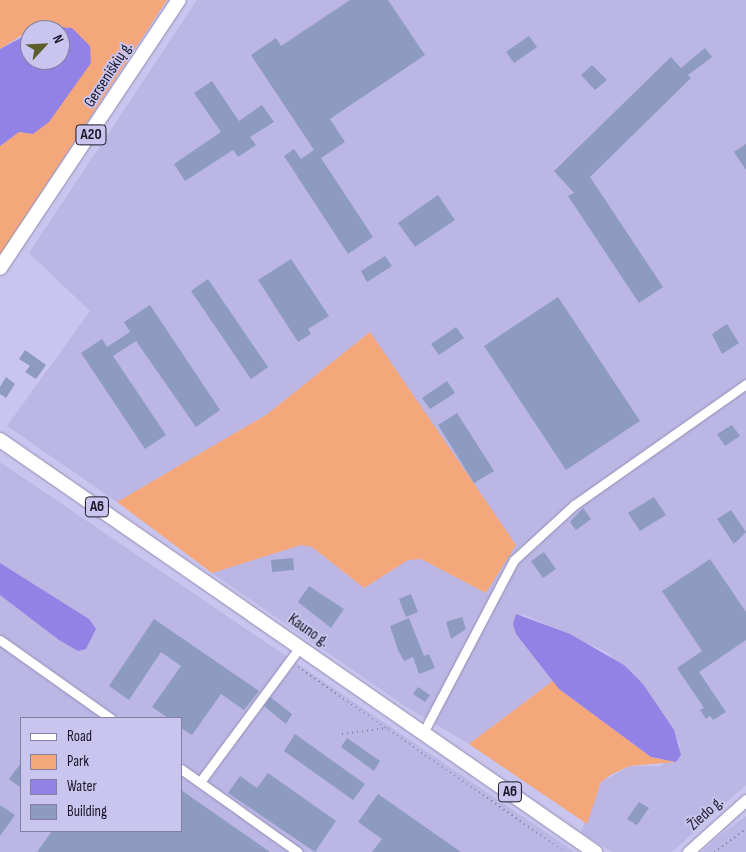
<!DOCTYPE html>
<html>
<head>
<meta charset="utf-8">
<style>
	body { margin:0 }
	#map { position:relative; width:746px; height:852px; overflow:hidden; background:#c9c5ee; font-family:"Sofia Sans Condensed",sans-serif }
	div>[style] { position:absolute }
	.built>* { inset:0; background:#bbb6e4 }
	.green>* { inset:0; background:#f5a77c }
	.water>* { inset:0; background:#9382e6 }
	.building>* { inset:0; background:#8d9bc0 }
	.path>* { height:2px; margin-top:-1px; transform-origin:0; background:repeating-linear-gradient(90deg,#8784a3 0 1px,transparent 0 5px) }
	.roads { filter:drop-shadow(0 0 1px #928eb4) drop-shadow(0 0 1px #928eb4) }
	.minor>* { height:9px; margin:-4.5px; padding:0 4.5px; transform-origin:4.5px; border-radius:4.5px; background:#fff }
	.tertiary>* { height:11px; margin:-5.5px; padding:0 5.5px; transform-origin:5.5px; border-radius:5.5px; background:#fff }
	.primary>* { height:14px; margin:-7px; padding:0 7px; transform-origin:7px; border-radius:7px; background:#fff }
	.trunk>* { height:14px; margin:-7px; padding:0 7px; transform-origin:7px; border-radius:7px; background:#fff }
	span { translate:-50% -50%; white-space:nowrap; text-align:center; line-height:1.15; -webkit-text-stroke:4px #c9c5ee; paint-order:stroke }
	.shield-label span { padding:1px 4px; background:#c9c5ee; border:1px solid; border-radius:4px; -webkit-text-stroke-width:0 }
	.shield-label { font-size:15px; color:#191726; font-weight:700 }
	.street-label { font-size:16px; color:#191726 }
	.legend { position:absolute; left:20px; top:717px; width:162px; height:115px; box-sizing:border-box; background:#c9c5ee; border:1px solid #837f9e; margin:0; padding:6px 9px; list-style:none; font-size:15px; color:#191726 }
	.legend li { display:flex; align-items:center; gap:10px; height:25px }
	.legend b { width:25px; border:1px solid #837f9e }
	.north { position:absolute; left:20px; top:20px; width:50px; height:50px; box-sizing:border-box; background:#c9c5ee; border:1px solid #837f9e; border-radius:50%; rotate:65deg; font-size:14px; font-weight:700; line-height:20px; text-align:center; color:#191726 }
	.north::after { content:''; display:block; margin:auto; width:18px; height:22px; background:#5c5d2a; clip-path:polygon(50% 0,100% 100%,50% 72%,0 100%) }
</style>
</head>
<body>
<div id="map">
	<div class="built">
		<i style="clip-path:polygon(197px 0,746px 0,746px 785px,672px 852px,612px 852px,581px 832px,601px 782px,630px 766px,661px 766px,681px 746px,643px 684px,606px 652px,523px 614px,516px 634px,554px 680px,469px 744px,406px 707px,212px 573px,301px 545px,312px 547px,364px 588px,408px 560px,421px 559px,486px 593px,491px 586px,370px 332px,266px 415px,117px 502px,7px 426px,90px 311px,29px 253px)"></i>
		<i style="clip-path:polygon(evenodd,0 462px,575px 852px,0 852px,0 462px,21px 718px,181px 718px,181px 831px,21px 831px,21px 718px)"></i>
		<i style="clip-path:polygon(746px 816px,746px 852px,702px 852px,714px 840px)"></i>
	</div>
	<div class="green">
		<i style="clip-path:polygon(0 0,167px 0,0 255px,0 146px,19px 132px,33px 134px,72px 28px,30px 30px,0 49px)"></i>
		<i style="clip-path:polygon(370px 332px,516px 545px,486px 593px,421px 559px,408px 560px,364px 588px,312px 547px,301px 545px,212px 573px,117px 502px,266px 415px)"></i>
		<i style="clip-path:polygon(554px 680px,559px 689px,651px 757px,676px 762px,630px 766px,612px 774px,601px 782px,587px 824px,469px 744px)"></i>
	</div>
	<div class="water">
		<i style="clip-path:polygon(56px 27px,72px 28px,90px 46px,91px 63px,49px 122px,33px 134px,19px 132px,0 146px,0 49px,30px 33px,30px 60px,60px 60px,60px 30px,37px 30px)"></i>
		<i style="clip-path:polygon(0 563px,89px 619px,96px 629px,86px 649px,78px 651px,59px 640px,0 595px)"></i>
		<i style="clip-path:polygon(516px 614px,570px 634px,624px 665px,643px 684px,674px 730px,681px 755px,676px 762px,651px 757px,559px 689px,516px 634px,513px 624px)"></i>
	</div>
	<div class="building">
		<i style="clip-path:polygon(350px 0,388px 0,425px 55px,330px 119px,345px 142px,321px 158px,373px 237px,348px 254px,284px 156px,294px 149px,301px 159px,314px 150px,251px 55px,276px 38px,281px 46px)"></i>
		<i style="clip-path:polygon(529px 36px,537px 47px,514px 63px,506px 52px)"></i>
		<i style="clip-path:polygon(705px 48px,712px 57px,688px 75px,691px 78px,590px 177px,663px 287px,639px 303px,568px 196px,574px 193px,554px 171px,671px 57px,681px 68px)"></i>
		<i style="clip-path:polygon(592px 65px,607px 80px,595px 90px,581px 75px)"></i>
		<i style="clip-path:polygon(212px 81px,239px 121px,262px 105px,274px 122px,250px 137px,256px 145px,238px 157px,233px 150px,185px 181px,174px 164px,221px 132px,194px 93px)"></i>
		<i style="clip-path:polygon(746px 144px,746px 170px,734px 152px)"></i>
		<i style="clip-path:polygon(438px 195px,455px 220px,415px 247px,398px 223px)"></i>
		<i style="clip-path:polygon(385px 256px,392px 266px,367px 282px,361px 271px)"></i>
		<i style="clip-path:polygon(291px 259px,329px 316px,308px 329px,311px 334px,298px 342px,258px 280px)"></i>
		<i style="clip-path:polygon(208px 279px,268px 367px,251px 379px,191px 291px)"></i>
		<i style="clip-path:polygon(558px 297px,640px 421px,566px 470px,484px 346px)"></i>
		<i style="clip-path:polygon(150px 305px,220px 410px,196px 427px,136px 341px,113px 356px,166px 435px,145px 449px,81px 353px,102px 339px,107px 347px,130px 332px,124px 322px)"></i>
		<i style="clip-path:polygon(727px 324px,739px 343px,722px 354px,712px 334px)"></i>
		<i style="clip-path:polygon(456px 327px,464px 338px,439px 355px,431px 344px)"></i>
		<i style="clip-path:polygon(25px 350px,46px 365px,36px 379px,25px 372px,30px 366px,19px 359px)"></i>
		<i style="clip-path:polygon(6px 377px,15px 384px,6px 398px,0 394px,0 387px)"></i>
		<i style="clip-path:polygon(447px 381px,455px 393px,430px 409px,422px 398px)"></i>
		<i style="clip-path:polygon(457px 413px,494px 471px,474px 483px,438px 425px)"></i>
		<i style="clip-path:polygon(732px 425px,740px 436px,725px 446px,717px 434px)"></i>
		<i style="clip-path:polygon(654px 497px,666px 515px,640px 531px,628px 513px)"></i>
		<i style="clip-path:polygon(583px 508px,591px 519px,576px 530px,570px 522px)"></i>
		<i style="clip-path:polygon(731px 510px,746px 532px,734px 544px,717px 519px)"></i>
		<i style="clip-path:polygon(544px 552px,556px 569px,543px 578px,531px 561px)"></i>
		<i style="clip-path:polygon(293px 558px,294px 570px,272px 572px,271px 560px)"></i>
		<i style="clip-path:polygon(710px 559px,746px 612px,746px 640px,699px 672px,726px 712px,713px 720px,710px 716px,706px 719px,700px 710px,704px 708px,677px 668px,702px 651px,662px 591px)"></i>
		<i style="clip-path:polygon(309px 586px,344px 609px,331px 628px,298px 602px)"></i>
		<i style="clip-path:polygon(411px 594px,418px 612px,406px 617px,399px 599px)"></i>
		<i style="clip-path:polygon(462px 617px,466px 629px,451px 639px,446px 622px)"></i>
		<i style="clip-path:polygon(409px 618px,424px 656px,429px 654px,435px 668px,419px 674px,413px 657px,404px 661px,398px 650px,390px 626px)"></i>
		<i style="clip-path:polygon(154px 619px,259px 691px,244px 710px,221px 694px,192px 735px,181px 728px,181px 718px,168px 718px,152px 707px,181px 666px,161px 652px,129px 700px,109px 686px)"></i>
		<i style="clip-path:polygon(418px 687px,430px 695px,425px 702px,413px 694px)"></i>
		<i style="clip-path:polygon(270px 697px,292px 714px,286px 724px,264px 706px)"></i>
		<i style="clip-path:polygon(295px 734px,365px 784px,353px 800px,284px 751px)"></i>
		<i style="clip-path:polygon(347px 738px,380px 761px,374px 771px,341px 747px)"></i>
		<i style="clip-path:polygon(21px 763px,21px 788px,9px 779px)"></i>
		<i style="clip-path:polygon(268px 773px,336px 821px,315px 852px,228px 793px,240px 776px,257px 788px)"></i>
		<i style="clip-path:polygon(181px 790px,270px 852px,37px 852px,52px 831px,181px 831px)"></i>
		<i style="clip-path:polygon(378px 794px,461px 852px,372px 852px,382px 839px,358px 822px)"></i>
		<i style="clip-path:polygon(639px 802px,649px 808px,637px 825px,627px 819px)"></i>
		<i style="clip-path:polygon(0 805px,15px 815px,0 836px)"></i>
	</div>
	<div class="path">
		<i style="left:298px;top:667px;width:325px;rotate:34.7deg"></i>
		<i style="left:342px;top:734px;width:46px;rotate:-7.4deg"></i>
		<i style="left:714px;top:852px;width:39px;rotate:-36deg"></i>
	</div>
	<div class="roads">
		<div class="minor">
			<i style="left:0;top:640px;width:135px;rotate:35.3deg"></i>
			<i style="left:423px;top:733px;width:195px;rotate:-62.3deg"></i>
			<i style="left:514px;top:560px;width:81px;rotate:-42.5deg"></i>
			<i style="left:574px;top:505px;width:210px;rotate:-35.1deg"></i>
			<i style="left:181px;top:769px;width:143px;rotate:35.4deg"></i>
			<i style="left:200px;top:782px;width:168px;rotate:-53.5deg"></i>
		</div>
		<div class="tertiary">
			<i style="left:688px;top:852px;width:78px;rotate:-41.9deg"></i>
		</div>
		<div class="primary">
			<i style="left:0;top:440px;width:724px;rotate:34.7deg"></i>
		</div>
		<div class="trunk">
			<i style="left:0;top:268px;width:322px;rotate:-56.3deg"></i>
		</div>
	</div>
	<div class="shield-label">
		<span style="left:91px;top:135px">A20</span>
		<span style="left:97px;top:507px">A6</span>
		<span style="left:510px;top:792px">A6</span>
	</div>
	<div class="street-label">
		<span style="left:109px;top:75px;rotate:-57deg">Gerseniškių g.</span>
		<span style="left:308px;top:631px;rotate:35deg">Kauno g.</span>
		<span style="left:706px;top:814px;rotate:-42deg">Žiedo g.</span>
	</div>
	<ul class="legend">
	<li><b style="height:6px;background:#fff"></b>Road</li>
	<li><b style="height:14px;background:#f5a77c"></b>Park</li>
	<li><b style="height:14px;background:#9382e6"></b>Water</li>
	<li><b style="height:14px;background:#8d9bc0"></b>Building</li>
	</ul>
	<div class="north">N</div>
</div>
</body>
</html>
